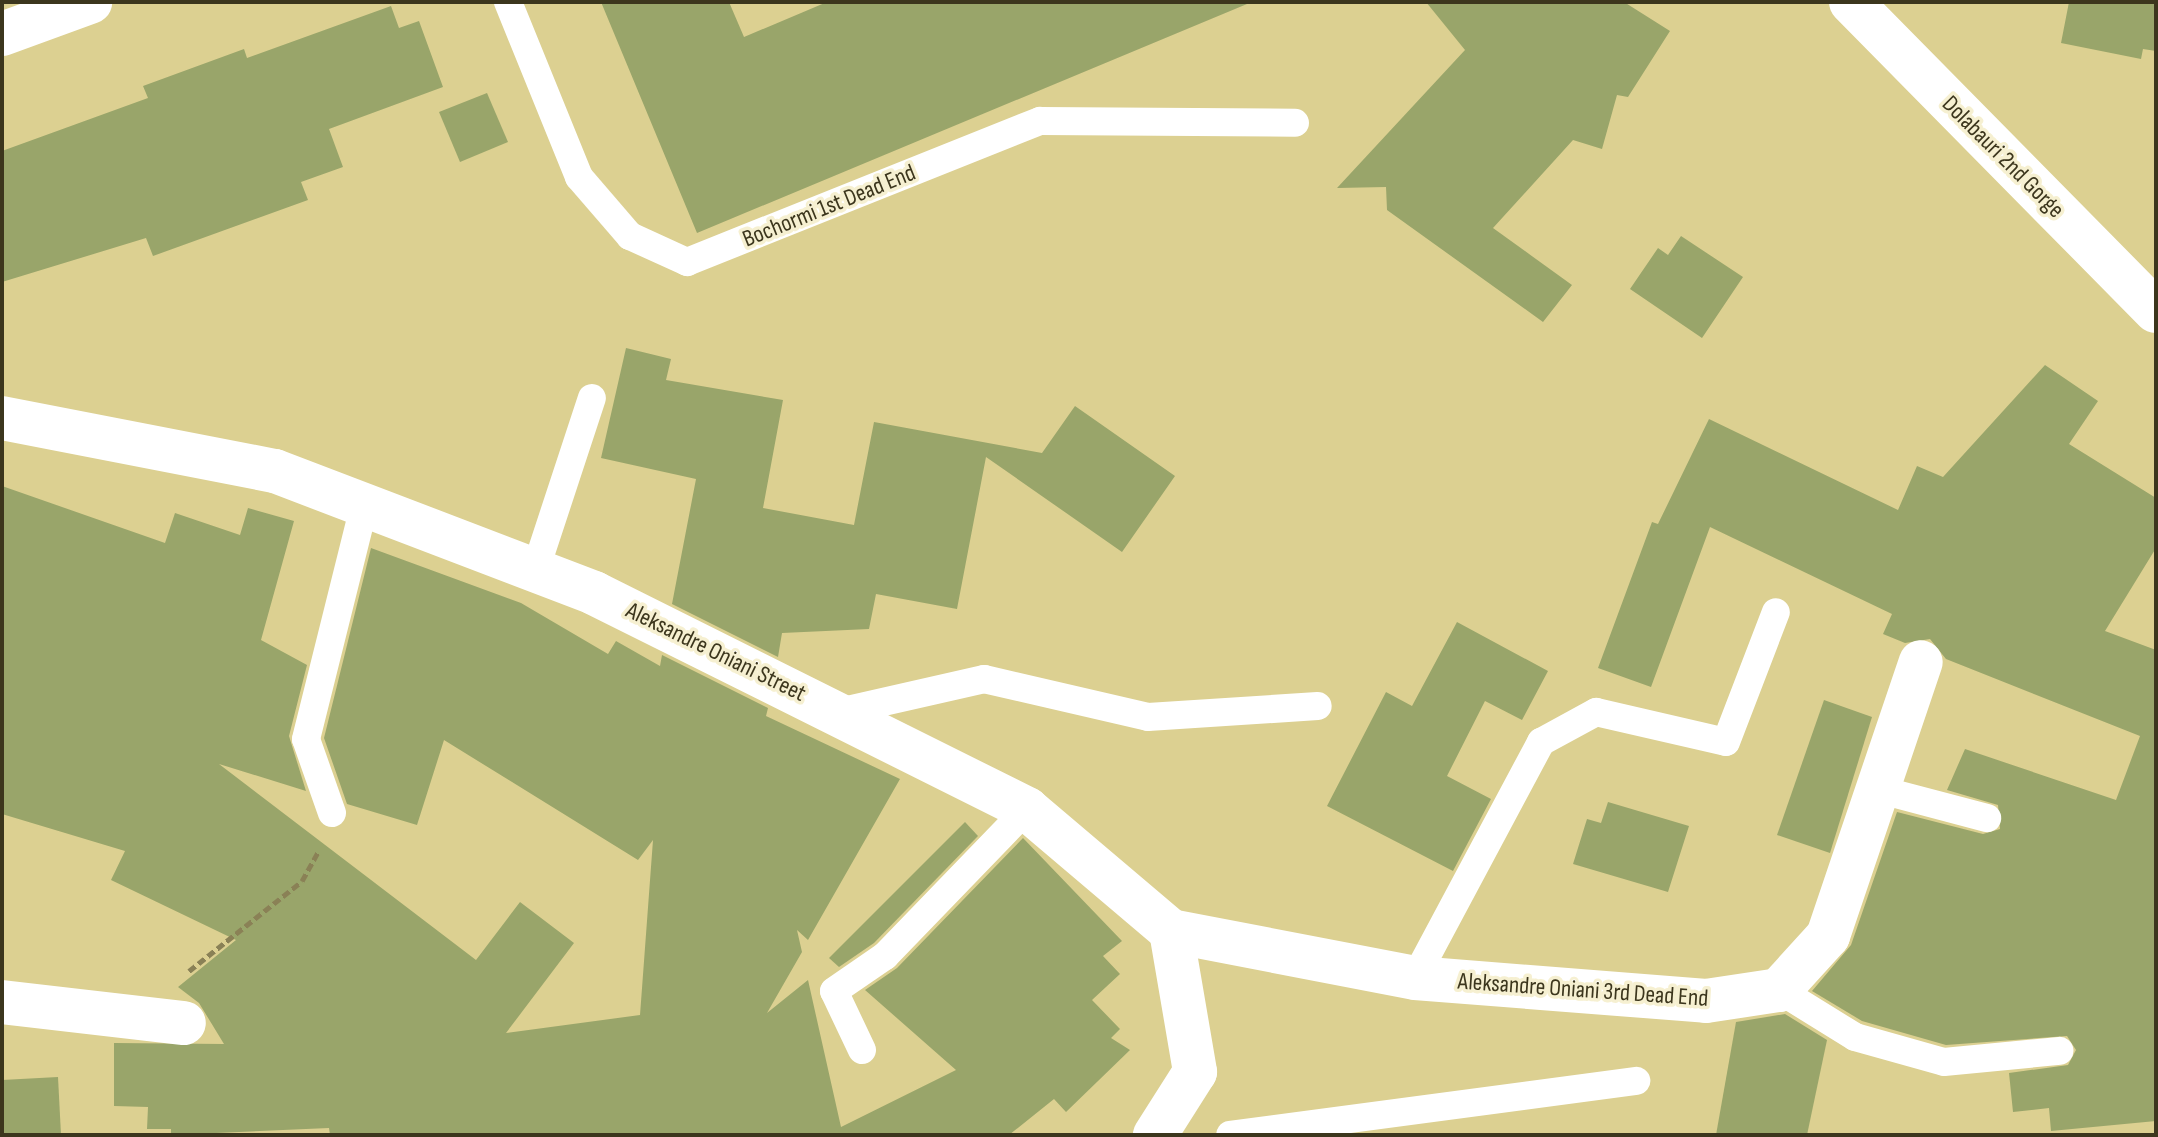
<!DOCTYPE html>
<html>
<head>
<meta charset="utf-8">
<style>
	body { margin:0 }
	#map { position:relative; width:2158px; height:1137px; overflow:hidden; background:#dcd091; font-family:"Sofia Sans Condensed",sans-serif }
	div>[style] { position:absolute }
	.building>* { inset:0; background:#99a56a }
	.path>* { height:5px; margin-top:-2.5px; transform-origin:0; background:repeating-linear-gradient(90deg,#8a8156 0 8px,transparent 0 12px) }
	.lane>* { height:28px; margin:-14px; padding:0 14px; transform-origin:14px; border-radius:14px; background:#fff }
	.street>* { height:44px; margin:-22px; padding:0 22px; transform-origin:22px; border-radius:22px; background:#fff }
	.secondary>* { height:44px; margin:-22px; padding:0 22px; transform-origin:22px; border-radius:22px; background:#fff }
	span { translate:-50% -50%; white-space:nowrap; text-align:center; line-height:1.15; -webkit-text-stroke:7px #f6f0d1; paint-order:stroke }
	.street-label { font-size:24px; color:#3c361d }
	.frame { position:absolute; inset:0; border:4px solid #3c361d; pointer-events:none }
</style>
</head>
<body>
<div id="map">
	<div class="building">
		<i style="clip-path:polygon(601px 2px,729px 2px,744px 37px,827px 2px,1247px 4px,697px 233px)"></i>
		<i style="clip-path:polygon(1426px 2px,1624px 2px,1670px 31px,1628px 97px,1617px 95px,1602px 149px,1573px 140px,1493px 228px,1572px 285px,1543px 322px,1387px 210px,1386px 187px,1337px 188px,1465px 50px)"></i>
		<i style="clip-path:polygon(2069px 2px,2156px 2px,2156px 51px,2143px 49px,2141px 59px,2061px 43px)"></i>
		<i style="clip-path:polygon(391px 6px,399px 28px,419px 21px,443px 87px,329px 129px,343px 167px,301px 182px,308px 200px,153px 256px,146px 238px,2px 282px,2px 151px,148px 98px,143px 86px,244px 49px,247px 58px)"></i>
		<i style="clip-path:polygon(487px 93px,508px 142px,460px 162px,439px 112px)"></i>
		<i style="clip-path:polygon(1681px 236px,1743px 277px,1702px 338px,1630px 289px,1658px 248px,1668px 255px)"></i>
		<i style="clip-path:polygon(626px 348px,671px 359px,666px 380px,783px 400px,763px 508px,854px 525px,874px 422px,1042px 453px,1075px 406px,1175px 476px,1122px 552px,986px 457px,957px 609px,876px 594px,869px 629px,782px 633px,778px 657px,672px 604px,696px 479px,601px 458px)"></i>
		<i style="clip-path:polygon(2045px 365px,2098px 401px,2069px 444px,2156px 498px,2156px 548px,2105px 631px,2156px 650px,2156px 1121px,2051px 1131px,2049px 1108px,2013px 1112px,2009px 1073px,2068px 1065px,2076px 1050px,2067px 1036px,1946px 1045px,1862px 1021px,1812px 991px,1851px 945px,1897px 812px,1983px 834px,2000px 829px,1998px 805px,1947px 790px,1965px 749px,2116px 800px,2140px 736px,1946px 659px,1930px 639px,1905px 643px,1883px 634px,1892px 614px,1710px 527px,1651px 687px,1598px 668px,1652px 522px,1658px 524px,1709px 419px,1898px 510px,1917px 466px,1943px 477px)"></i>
		<i style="clip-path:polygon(2px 486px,165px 543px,175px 513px,240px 535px,248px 508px,294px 521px,261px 640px,307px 665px,289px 736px,306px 791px,219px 764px,476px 960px,520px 902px,574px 943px,506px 1033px,640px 1015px,653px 840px,638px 860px,444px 740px,417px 825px,347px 804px,324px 738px,371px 548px,521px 603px,608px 654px,616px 641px,660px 666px,662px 655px,768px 708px,766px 716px,900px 779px,808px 940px,797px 930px,802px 952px,767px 1013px,808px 980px,841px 1127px,956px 1070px,865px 990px,897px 968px,1023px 838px,1122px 941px,1103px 956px,1120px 974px,1092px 1000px,1120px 1029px,1111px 1038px,1130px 1050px,1066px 1112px,1054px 1099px,1009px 1135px,330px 1135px,329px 1128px,171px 1135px,171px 1129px,147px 1129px,148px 1107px,114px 1106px,114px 1043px,224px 1044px,199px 1003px,178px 987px,236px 940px,111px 880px,125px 851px,2px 814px)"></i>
		<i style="clip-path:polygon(1457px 622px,1548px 671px,1522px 720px,1485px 701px,1447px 776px,1491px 799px,1453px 871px,1327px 806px,1386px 692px,1412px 706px)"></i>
		<i style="clip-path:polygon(1824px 700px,1872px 717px,1830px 853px,1777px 835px)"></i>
		<i style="clip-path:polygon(1608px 802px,1689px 826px,1668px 892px,1573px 864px,1587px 819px,1601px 823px)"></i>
		<i style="clip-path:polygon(965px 822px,978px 836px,874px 943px,839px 967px,829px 958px)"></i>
		<i style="clip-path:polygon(1785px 1014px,1827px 1040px,1807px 1135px,1716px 1135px,1736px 1022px)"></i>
		<i style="clip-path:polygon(58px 1077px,61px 1135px,2px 1135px,2px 1080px)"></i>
	</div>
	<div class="path">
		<i style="left:189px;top:971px;width:144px;rotate:-38.5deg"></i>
		<i style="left:302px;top:881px;width:33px;rotate:-61deg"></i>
	</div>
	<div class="lane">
		<i style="left:508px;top:2px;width:189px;rotate:67.9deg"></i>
		<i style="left:579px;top:177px;width:78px;rotate:49.2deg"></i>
		<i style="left:630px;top:236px;width:63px;rotate:24.5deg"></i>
		<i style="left:687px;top:262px;width:380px;rotate:-21.8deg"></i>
		<i style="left:1040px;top:121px;width:255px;rotate:0.4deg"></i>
		<i style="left:535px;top:571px;width:182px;rotate:-71.8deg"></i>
		<i style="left:839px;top:712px;width:149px;rotate:-12.8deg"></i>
		<i style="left:984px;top:679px;width:168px;rotate:13deg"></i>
		<i style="left:1148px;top:717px;width:170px;rotate:-3.7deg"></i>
		<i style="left:1877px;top:789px;width:114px;rotate:14.8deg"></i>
		<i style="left:332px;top:813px;width:78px;rotate:-109.4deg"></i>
		<i style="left:306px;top:739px;width:239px;rotate:-76deg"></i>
		<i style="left:1415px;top:978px;width:268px;rotate:-61.9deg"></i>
		<i style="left:1541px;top:742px;width:63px;rotate:-28.6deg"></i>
		<i style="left:1596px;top:712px;width:133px;rotate:13deg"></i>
		<i style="left:1726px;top:742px;width:139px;rotate:-69deg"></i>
		<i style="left:1779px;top:990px;width:89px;rotate:31.7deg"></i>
		<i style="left:1855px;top:1037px;width:92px;rotate:15.7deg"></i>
		<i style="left:1944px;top:1062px;width:116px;rotate:-5.5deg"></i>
		<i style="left:862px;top:1050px;width:65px;rotate:-115.4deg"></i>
		<i style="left:834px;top:991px;width:62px;rotate:-34.5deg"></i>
		<i style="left:885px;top:956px;width:204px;rotate:-46deg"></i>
		<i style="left:1230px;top:1135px;width:410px;rotate:-7.6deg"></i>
	</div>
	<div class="street">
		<i style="left:1851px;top:2px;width:434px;rotate:45.4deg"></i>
		<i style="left:2px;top:418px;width:278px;rotate:11deg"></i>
		<i style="left:275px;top:471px;width:342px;rotate:20.9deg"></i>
		<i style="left:594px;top:593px;width:484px;rotate:26.5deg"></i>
		<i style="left:1027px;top:809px;width:189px;rotate:40.3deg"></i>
		<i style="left:1171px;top:931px;width:143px;rotate:80.3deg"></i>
		<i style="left:1195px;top:1072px;width:75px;rotate:122.4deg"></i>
		<i style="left:1171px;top:931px;width:248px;rotate:10.9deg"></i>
		<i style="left:1415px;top:978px;width:292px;rotate:4.5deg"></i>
		<i style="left:1706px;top:1001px;width:74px;rotate:-8.6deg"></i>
		<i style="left:1779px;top:990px;width:73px;rotate:-47.8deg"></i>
		<i style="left:1828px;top:936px;width:289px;rotate:-71.3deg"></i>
		<i style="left:2px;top:1002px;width:183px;rotate:6.6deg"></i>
	</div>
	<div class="secondary">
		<i style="left:2px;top:34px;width:94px;rotate:-20deg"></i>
	</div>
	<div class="street-label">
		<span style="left:2003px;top:157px;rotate:45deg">Dolabauri 2nd Gorge</span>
		<span style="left:829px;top:206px;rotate:-22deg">Bochormi 1st Dead End</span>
		<span style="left:716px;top:652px;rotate:26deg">Aleksandre Oniani Street</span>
		<span style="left:1583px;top:990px;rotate:4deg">Aleksandre Oniani 3rd Dead End</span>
	</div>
	<div class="frame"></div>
</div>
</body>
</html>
